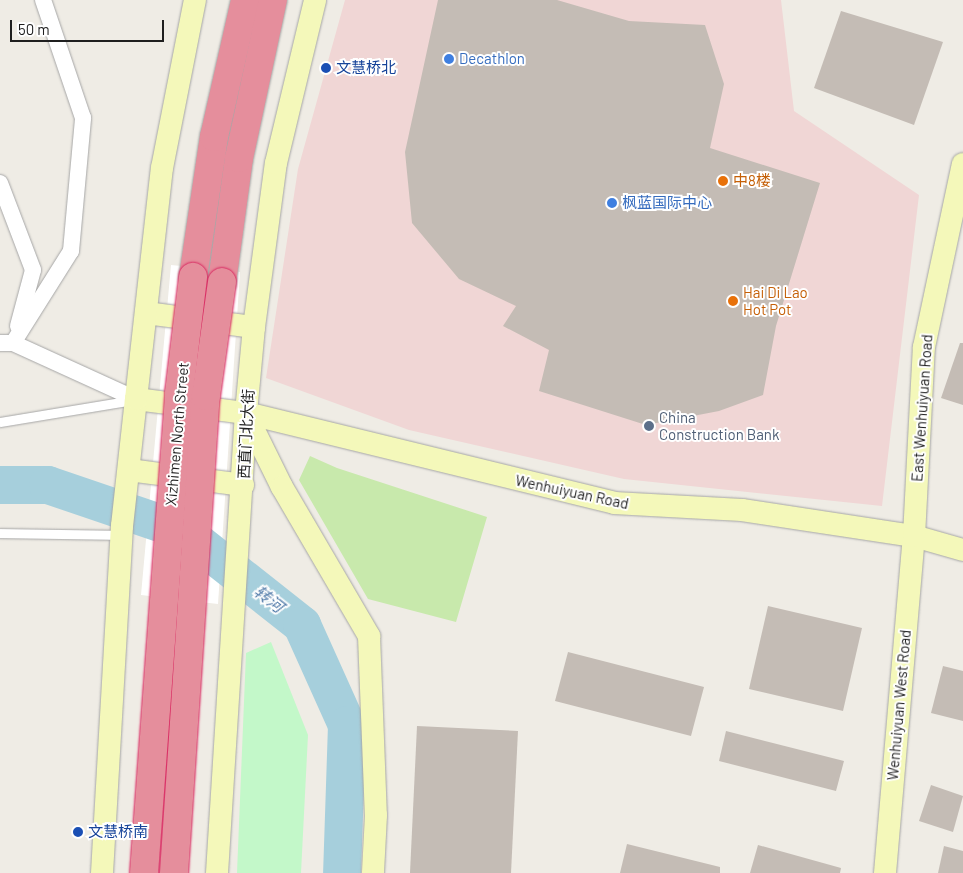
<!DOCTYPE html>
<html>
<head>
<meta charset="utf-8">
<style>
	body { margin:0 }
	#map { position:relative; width:963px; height:873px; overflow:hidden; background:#efece5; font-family:Barlow,"Noto Sans SC",sans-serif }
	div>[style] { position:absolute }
	.commercial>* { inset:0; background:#f0d6d5 }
	.grass>* { inset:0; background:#c8e9ac }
	.park>* { inset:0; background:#c3f8c9 }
	.pier>* { inset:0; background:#fff }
	.river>* { height:38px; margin:-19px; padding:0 19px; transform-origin:19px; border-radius:19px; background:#a6cfdc }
	.building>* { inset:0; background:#c4bcb5 }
	.roads { filter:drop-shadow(0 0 1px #a6a6a6) drop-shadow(0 0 1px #a6a6a6) }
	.lane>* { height:9px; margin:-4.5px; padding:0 4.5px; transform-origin:4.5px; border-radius:4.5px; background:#fff }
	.street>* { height:16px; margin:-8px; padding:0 8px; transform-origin:8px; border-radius:8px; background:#fff }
	.secondary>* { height:22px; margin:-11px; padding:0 11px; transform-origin:11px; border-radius:11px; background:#f4f8ba }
	.highway>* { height:28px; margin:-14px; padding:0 14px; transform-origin:14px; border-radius:14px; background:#e58e9c }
	.bridges { filter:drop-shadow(0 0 1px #d82860) drop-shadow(0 0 1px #d82860) }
	.highway-bridge>* { height:28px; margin:-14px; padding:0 14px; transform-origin:14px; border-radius:14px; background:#e58e9c }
	.dots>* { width:14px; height:14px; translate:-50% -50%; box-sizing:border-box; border:2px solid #fff; border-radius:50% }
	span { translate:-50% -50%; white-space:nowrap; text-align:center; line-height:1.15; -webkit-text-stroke:4px #fff; paint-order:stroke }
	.shop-label { font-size:15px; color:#366cbe }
	.left { translate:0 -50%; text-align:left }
	.transit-label { font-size:15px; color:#164399 }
	.food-label { font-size:15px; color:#c56008 }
	.street-label { font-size:15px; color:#1f1f1f }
	.service-label { font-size:15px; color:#4e5e75 }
	.water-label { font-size:16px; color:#4a75a5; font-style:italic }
	.scale { position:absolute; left:10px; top:20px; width:154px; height:22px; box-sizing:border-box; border:2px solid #1f1f1f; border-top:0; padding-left:6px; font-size:15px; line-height:18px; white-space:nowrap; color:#1f1f1f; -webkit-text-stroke:4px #fff; paint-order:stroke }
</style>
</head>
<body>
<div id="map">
	<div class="commercial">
		<i style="clip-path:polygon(345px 0,781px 0,794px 111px,919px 195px,882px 506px,624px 479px,409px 430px,266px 378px,298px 169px)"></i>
	</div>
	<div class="grass">
		<i style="clip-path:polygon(310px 456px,337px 468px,487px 517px,456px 622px,368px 599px,299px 480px)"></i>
	</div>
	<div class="park">
		<i style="clip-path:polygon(271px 642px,308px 735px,301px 873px,237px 873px,246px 653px)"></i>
	</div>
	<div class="pier">
		<i style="clip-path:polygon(171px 265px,240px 272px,218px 604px,141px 595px)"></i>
	</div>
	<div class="river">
		<i style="left:0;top:485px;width:48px"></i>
		<i style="left:48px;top:485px;width:143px;rotate:18.8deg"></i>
		<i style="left:183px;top:531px;width:152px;rotate:38.3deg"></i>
		<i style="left:302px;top:625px;width:110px;rotate:65.8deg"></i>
		<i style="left:347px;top:725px;width:148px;rotate:91.9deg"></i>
	</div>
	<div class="building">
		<i style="clip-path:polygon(438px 0,557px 0,629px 21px,705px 25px,724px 84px,710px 148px,820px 183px,776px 326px,763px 395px,719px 411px,646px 425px,539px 391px,549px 350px,503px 326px,516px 306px,459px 279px,412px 223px,405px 152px)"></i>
		<i style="clip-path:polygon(841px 11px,943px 42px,914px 125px,814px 88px)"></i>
		<i style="clip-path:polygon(960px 343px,963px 343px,963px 405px,941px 398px)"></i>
		<i style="clip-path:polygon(768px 606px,862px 628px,843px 711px,749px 689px)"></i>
		<i style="clip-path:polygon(568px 652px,704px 687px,691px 736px,555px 701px)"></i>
		<i style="clip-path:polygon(943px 666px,963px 671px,963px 721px,931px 713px)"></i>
		<i style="clip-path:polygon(417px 726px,518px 731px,511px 873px,410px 873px)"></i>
		<i style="clip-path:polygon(726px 731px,844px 761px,836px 791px,719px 761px)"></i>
		<i style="clip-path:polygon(931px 785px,963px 796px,953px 832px,919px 821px)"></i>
		<i style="clip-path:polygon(627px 844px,720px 867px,720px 873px,620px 873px)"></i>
		<i style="clip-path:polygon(758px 845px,841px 868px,840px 873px,750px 873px)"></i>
		<i style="clip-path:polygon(944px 846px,963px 851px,963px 873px,938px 873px)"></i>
	</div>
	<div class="roads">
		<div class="lane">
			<i style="left:0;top:422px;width:135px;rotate:-9.4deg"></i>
			<i style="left:0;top:533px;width:122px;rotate:0.9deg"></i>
		</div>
		<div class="street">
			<i style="left:0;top:183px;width:93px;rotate:69.2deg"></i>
			<i style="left:33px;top:270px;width:58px;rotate:105deg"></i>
			<i style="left:0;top:343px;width:13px"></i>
			<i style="left:13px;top:343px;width:135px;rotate:24.5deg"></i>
			<i style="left:13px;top:343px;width:109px;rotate:-57.8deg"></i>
			<i style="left:71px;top:251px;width:134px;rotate:-84.8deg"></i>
			<i style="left:83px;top:118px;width:125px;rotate:-108.7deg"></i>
		</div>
		<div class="secondary">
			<i style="left:146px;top:313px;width:109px;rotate:7.4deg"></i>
			<i style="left:136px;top:399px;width:111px;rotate:7.3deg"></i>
			<i style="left:246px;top:413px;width:379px;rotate:13.7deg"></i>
			<i style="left:614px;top:503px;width:128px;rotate:3.1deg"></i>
			<i style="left:742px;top:510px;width:174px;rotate:8.6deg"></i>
			<i style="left:914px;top:536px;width:51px;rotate:15.9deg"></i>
			<i style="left:247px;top:416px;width:79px;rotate:63.8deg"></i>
			<i style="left:282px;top:487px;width:173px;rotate:59.7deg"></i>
			<i style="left:369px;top:636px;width:179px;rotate:87.8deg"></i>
			<i style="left:376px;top:815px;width:58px;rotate:93deg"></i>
			<i style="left:129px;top:470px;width:115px;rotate:7.5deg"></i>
			<i style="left:102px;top:873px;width:348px;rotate:-86.7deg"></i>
			<i style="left:122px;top:526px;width:128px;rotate:-83.7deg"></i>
			<i style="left:136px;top:399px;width:232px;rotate:-83.6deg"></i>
			<i style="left:162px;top:168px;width:171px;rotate:-78.9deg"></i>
			<i style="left:217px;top:873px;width:461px;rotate:-86.4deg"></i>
			<i style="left:246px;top:413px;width:86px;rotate:-84.7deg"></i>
			<i style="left:254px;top:327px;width:165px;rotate:-82.4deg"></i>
			<i style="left:276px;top:163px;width:168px;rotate:-76.5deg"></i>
			<i style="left:885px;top:873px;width:338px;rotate:-85.1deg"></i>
			<i style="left:914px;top:536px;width:189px;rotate:-87deg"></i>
			<i style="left:924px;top:347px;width:187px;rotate:-78deg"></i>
		</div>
		<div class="highway">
			<i style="left:193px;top:277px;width:142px;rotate:-81.5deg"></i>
			<i style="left:214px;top:137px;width:140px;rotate:-77.2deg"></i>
			<i style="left:222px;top:282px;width:125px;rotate:-82.2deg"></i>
			<i style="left:239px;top:158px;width:162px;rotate:-77.9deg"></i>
		</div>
	</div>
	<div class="bridges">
		<div class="highway-bridge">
			<i style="left:144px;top:873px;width:481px;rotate:-85.8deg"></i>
			<i style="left:179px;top:393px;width:117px;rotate:-83.1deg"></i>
			<i style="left:174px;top:873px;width:478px;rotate:-86.2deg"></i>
			<i style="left:206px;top:396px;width:115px;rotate:-82deg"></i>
		</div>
	</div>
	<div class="dots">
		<i style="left:449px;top:59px;background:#3f7fe0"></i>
		<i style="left:326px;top:68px;background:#1a4fb4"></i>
		<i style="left:723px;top:181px;background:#e8710a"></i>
		<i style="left:612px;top:203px;background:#3f7fe0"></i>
		<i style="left:733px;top:301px;background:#e8710a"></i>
		<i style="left:649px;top:426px;background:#5c6f8a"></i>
		<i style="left:78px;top:832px;background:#1a4fb4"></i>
	</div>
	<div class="shop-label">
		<span class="left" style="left:459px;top:59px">Decathlon</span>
		<span class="left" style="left:622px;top:203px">枫蓝国际中心</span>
	</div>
	<div class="transit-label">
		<span class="left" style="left:336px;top:68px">文慧桥北</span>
		<span class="left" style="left:88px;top:832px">文慧桥南</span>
	</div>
	<div class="food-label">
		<span class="left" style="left:733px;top:181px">中8楼</span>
		<span class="left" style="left:743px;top:301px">Hai Di Lao<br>Hot Pot</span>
	</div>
	<div class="street-label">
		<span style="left:922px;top:408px;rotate:-86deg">East Wenhuiyuan Road</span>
		<span style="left:177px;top:434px;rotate:-85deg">Xizhimen North Street</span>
		<span style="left:246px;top:434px;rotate:-87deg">西直门北大街</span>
		<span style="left:572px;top:492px;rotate:12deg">Wenhuiyuan Road</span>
		<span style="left:899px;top:705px;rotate:-85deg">Wenhuiyuan West Road</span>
	</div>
	<div class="service-label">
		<span class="left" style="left:659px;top:426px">China<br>Construction Bank</span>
	</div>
	<div class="water-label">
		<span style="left:269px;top:599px;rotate:38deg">转河</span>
	</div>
	<div class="scale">50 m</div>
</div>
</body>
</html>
